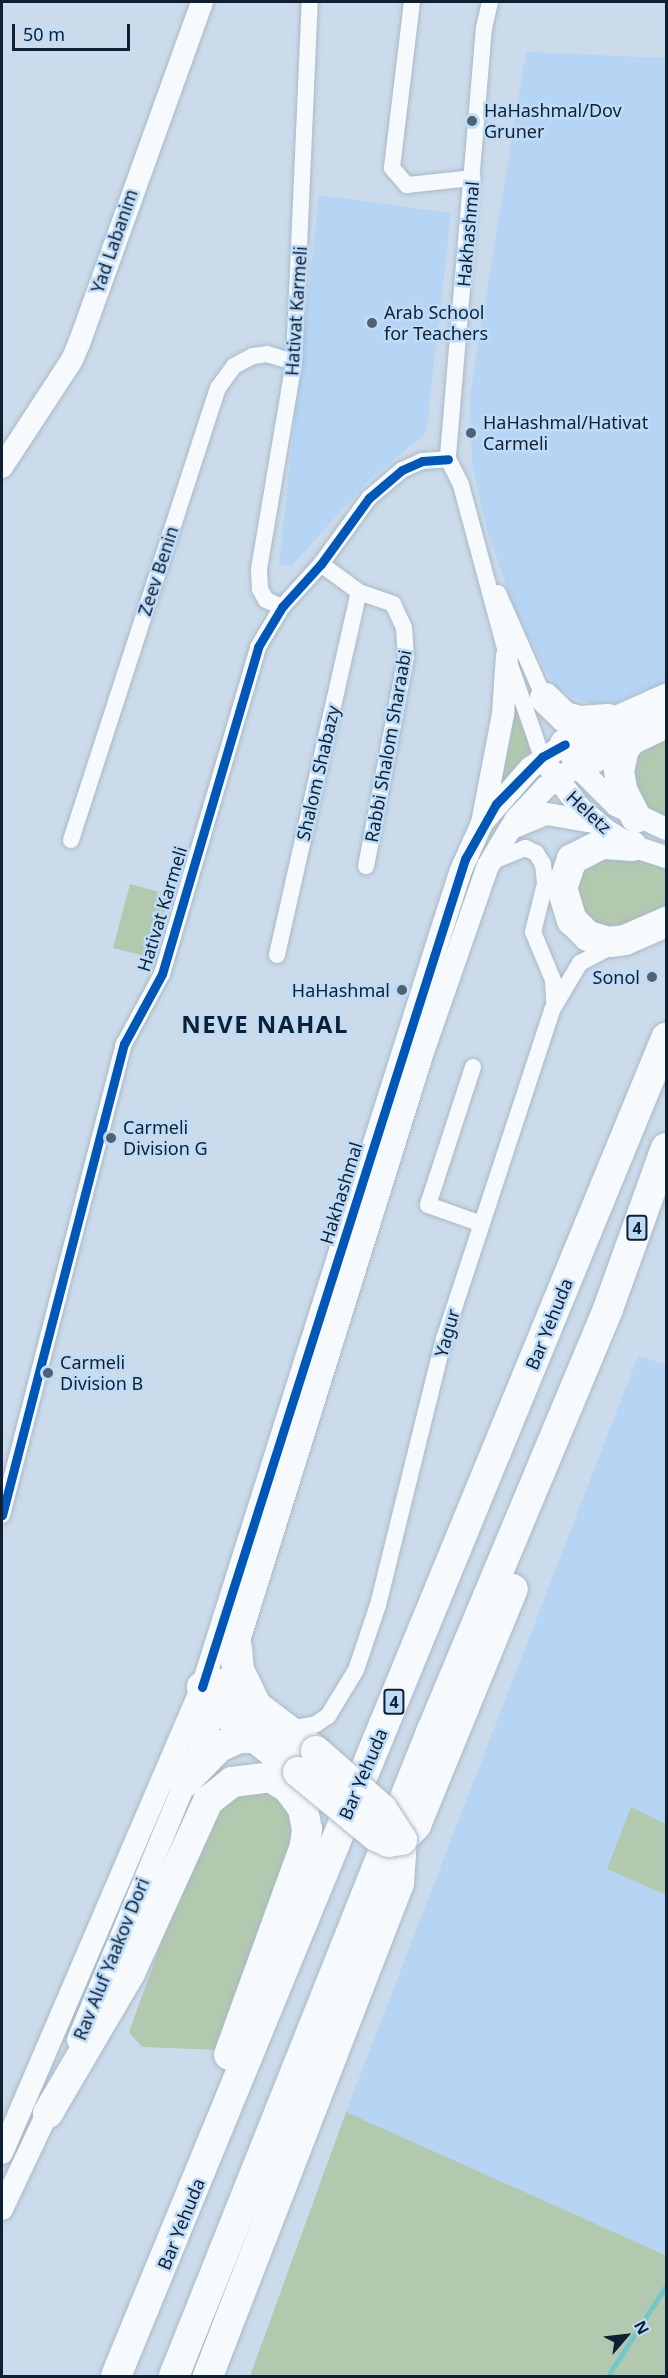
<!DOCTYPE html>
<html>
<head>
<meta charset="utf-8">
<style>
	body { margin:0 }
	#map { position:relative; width:668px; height:2378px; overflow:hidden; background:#cbdbeb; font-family:"Noto Sans",sans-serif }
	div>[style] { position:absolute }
	.built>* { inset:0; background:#b6d4f3 }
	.green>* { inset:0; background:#b2c9b0 }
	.stream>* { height:4.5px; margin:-2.25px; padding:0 2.25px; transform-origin:2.25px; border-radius:2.25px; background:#72c7c7 }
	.roads { filter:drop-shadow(0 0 2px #a9b9c8) drop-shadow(0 0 2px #a9b9c8) }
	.street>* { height:16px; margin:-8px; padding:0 8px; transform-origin:8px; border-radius:8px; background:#f7fafc }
	.secondary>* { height:22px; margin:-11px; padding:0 11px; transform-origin:11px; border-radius:11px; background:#f7fafc }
	.highway>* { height:30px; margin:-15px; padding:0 15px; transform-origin:15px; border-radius:15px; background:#f7fafc }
	.bridges { filter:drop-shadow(0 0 2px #a9b9c8) drop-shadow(0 0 2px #a9b9c8) }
	.highway-bridge>* { height:30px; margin:-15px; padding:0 15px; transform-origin:15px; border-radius:15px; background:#f7fafc }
	.cycleway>* { height:9px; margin:-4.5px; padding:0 4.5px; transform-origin:4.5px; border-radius:4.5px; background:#0057b8 }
	.dots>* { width:16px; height:16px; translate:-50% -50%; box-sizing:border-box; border:3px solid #bedbf8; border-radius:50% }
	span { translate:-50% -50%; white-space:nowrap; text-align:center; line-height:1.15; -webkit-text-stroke:5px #bedbf8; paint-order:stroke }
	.shield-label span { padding:2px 4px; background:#bedbf8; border:2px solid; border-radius:4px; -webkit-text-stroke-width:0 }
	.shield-label { font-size:16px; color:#0e2032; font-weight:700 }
	.poi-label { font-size:18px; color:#0e2032 }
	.left { translate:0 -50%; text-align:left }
	.right { translate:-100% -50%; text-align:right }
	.street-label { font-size:18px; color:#0e2032 }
	.district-label { font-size:24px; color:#0e2032; font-weight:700; letter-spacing:1.5px }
	.frame { position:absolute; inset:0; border:3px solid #0e2032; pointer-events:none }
	.north { position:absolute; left:596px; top:2306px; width:60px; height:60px; -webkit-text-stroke:4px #bedbf8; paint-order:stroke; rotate:62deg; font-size:16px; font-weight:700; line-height:24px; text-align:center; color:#0e2032 }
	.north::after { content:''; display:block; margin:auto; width:21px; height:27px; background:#0e2032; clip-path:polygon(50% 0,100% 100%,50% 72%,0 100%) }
	.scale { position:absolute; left:12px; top:24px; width:118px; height:27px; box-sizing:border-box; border:3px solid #0e2032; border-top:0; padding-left:8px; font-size:18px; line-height:21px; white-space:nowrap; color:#0e2032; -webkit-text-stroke:4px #bedbf8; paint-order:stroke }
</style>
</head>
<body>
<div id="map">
	<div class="built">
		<i style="clip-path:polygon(526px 52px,666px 58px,666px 682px,616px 702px,597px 704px,573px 698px,557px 688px,547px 673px,514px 607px,488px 533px,472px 464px,470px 395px)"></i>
		<i style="clip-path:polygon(319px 195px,451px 213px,426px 433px,370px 479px,292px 565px,279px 565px)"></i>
		<i style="clip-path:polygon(638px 1356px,666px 1365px,665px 2255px,346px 2112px)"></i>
	</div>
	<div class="green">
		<i style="clip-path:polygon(511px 679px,536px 755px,496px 797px)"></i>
		<i style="clip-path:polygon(666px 730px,666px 823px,648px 817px,627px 762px)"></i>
		<i style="clip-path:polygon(610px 851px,666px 867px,666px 916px,627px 933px,587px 923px,570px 887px,576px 869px)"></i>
		<i style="clip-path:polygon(130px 884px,170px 895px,153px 958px,113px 948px)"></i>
		<i style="clip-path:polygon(265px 1781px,302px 1825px,219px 2050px,142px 2047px,129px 2032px,201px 1833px,217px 1799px)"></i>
		<i style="clip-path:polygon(631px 1807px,666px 1824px,666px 1895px,607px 1869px)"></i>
		<i style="clip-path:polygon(346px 2112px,665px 2255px,666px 2376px,250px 2376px)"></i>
	</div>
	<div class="stream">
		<i style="left:608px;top:2376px;width:107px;rotate:-57.2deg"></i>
	</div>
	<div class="roads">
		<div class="street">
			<i style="left:412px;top:2px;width:167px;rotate:96.9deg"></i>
			<i style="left:392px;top:168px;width:23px;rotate:49deg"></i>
			<i style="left:407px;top:185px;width:66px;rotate:-6.1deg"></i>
			<i style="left:490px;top:2px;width:26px;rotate:103deg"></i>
			<i style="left:484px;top:27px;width:433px;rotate:94.8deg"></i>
			<i style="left:448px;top:459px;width:29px;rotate:63deg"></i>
			<i style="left:461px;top:485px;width:177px;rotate:74.9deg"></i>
			<i style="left:507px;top:656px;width:107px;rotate:70.9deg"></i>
			<i style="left:321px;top:564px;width:47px;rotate:36.4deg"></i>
			<i style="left:359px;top:592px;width:36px;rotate:19deg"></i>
			<i style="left:393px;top:604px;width:26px;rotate:65deg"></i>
			<i style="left:404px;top:628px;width:29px;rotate:86deg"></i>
			<i style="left:406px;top:657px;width:213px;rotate:100.8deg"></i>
			<i style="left:498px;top:593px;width:121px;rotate:66.2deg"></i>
			<i style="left:282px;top:607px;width:17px;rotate:-156deg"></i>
			<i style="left:266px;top:600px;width:13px;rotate:-119deg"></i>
			<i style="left:260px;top:589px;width:20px;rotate:-93deg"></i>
			<i style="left:259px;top:569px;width:210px;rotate:-80.4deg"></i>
			<i style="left:294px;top:362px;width:360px;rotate:-87.5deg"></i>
			<i style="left:71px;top:840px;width:475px;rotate:-72deg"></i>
			<i style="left:218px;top:388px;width:27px;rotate:-54deg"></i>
			<i style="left:234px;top:366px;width:21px;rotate:-28deg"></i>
			<i style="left:253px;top:356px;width:14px;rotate:-8deg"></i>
			<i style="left:267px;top:354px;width:28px;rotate:17deg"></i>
			<i style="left:493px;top:861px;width:35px;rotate:-22deg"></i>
			<i style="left:525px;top:848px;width:12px;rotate:24deg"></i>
			<i style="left:536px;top:853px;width:13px;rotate:58deg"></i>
			<i style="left:543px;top:864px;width:20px;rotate:84deg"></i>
			<i style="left:545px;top:884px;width:49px;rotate:104deg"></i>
			<i style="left:533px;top:932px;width:52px;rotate:67.4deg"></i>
			<i style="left:553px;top:980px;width:21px;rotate:87deg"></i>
			<i style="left:277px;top:955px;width:372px;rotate:-77.3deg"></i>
			<i style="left:473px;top:1067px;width:145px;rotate:108.1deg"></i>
			<i style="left:428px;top:1205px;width:57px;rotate:19.4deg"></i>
			<i style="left:2px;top:1515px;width:487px;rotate:-75.5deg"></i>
			<i style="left:124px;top:1044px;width:80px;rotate:-61.5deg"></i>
			<i style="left:162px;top:974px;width:341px;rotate:-73.6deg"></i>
			<i style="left:258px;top:647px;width:47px;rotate:-59deg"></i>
			<i style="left:282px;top:607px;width:58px;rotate:-47.8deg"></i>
			<i style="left:321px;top:564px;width:82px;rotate:-54deg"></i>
			<i style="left:369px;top:498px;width:43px;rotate:-40.3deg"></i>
			<i style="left:402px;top:470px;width:22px;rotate:-24deg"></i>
			<i style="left:422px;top:461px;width:26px;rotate:-4deg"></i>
			<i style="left:289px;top:1729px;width:27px;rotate:-10deg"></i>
			<i style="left:316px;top:1724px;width:14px;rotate:-34deg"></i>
			<i style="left:328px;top:1716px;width:54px;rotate:-58.7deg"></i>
			<i style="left:356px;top:1670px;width:69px;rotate:-71.3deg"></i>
			<i style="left:378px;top:1605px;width:274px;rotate:-76.1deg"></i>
			<i style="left:444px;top:1339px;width:346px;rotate:-71.8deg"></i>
			<i style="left:552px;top:1010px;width:55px;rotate:-59.2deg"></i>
			<i style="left:580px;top:963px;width:41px;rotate:-27.8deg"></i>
		</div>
		<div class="secondary">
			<i style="left:2px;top:467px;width:128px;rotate:-56.8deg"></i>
			<i style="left:72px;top:360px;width:21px;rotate:-67deg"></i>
			<i style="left:80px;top:341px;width:360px;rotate:-70.2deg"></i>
			<i style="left:548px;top:766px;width:54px;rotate:52.5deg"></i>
			<i style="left:581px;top:809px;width:34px;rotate:40deg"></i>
			<i style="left:607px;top:831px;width:29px;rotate:31deg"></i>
			<i style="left:632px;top:846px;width:36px;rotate:18deg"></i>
			<i style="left:483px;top:818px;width:106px;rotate:-79.1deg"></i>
			<i style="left:503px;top:714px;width:58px;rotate:-86.1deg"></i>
			<i style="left:514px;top:827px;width:35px;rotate:-22deg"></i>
			<i style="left:547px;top:814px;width:48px;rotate:9.7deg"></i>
			<i style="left:232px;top:1663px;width:637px;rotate:-72.65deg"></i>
			<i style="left:422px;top:1055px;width:200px;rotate:-70.8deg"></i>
			<i style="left:488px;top:866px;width:55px;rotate:-59.2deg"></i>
			<i style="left:516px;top:819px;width:44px;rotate:-46.8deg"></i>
			<i style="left:546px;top:787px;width:37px;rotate:-34deg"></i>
			<i style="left:78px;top:2040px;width:375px;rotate:-67.4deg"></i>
			<i style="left:2px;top:2153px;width:507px;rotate:-66.77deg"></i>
			<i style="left:202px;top:1687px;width:786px;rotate:-72.44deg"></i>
			<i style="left:439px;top:938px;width:71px;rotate:-72.1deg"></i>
			<i style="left:461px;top:870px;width:51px;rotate:-65.9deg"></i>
			<i style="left:482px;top:823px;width:73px;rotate:-48.9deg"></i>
			<i style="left:530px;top:768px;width:42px;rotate:-34.4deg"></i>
			<i style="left:565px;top:744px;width:25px;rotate:61deg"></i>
			<i style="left:577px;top:766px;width:55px;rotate:45deg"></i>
			<i style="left:616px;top:805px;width:55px;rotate:25.6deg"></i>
			<i style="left:2px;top:2209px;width:122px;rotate:-64.7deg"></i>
		</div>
		<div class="highway">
			<i style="left:545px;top:698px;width:28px;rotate:44deg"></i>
			<i style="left:565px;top:717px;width:16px;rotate:15deg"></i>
			<i style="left:580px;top:721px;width:28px;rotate:-4deg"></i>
			<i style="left:636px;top:734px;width:19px;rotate:129deg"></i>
			<i style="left:624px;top:749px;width:22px;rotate:103deg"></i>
			<i style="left:619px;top:770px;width:20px;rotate:81deg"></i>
			<i style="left:622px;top:790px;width:31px;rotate:63deg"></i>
			<i style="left:565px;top:744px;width:111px;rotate:-24deg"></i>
			<i style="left:577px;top:766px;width:99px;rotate:-25.8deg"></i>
			<i style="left:632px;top:846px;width:30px;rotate:-176deg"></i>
			<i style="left:602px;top:844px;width:34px;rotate:153deg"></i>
			<i style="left:572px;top:859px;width:31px;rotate:109deg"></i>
			<i style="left:562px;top:888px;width:34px;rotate:73deg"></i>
			<i style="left:572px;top:920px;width:23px;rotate:45deg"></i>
			<i style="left:588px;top:936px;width:22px;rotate:16deg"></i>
			<i style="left:609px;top:942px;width:16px;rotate:-7deg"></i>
			<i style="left:625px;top:940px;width:45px;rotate:-23.7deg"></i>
			<i style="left:237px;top:1648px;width:22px;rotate:85deg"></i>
			<i style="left:239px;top:1670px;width:37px;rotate:64deg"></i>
			<i style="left:298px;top:1772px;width:104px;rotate:-141.3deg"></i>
			<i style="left:217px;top:1707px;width:25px;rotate:-127deg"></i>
			<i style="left:202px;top:1687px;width:24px;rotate:-9deg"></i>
			<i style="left:226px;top:1683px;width:113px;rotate:37.1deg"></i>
			<i style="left:184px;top:1783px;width:50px;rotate:-45.8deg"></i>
			<i style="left:219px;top:1747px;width:22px;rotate:-24deg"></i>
			<i style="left:239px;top:1738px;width:14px"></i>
			<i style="left:48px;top:2113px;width:162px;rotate:-59.6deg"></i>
			<i style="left:130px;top:1973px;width:189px;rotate:-65.6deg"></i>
			<i style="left:208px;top:1801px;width:31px;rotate:-38deg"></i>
			<i style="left:232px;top:1782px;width:38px;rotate:-7deg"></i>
			<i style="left:270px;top:1777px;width:21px;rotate:31deg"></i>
			<i style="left:288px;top:1788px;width:26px;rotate:54deg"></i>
			<i style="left:303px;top:1809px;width:20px;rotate:79deg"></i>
			<i style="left:307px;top:1829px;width:17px;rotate:97deg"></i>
			<i style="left:305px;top:1846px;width:222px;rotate:110deg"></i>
			<i style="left:116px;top:2376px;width:1447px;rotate:-67.65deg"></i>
			<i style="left:174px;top:2376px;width:696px;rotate:-68.23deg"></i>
			<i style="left:432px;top:1730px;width:456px;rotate:-67.3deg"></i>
			<i style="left:608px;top:1309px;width:171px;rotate:-70.2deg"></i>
			<i style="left:208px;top:2376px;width:529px;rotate:-68.82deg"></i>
			<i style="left:399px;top:1883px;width:43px;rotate:-86deg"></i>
			<i style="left:402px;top:1840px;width:21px;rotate:-47deg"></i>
			<i style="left:416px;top:1825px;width:255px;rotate:-67.7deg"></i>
		</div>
	</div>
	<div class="bridges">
		<div class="highway-bridge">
			<i style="left:298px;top:1772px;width:101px;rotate:39.4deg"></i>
			<i style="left:376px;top:1836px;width:14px;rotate:25deg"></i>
			<i style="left:389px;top:1842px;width:13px;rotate:-9deg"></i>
			<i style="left:402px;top:1840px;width:37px;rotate:-123deg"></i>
			<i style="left:382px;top:1809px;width:88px;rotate:-138.7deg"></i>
		</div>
	</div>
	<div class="cycleway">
		<i style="left:2px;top:1515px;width:487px;rotate:-75.5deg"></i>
		<i style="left:124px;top:1044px;width:80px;rotate:-61.5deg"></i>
		<i style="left:162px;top:974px;width:341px;rotate:-73.6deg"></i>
		<i style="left:258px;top:647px;width:47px;rotate:-59deg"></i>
		<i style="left:282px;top:607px;width:58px;rotate:-47.8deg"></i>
		<i style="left:321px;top:564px;width:82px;rotate:-54deg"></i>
		<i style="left:369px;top:498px;width:43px;rotate:-40.3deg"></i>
		<i style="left:402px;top:470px;width:22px;rotate:-24deg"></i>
		<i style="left:422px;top:461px;width:26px;rotate:-4deg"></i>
		<i style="left:202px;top:1687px;width:869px;rotate:-72.38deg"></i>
		<i style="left:465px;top:859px;width:63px;rotate:-60.6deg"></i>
		<i style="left:496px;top:804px;width:66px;rotate:-45.6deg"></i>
		<i style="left:542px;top:757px;width:26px;rotate:-29deg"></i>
	</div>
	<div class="dots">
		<i style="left:472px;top:121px;background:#506173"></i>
		<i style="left:372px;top:323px;background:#506173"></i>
		<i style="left:471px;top:433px;background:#506173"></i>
		<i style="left:652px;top:977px;background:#506173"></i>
		<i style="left:402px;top:990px;background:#506173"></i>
		<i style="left:111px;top:1138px;background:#506173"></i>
		<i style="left:48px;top:1373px;background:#506173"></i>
	</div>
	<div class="shield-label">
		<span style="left:637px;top:1228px">4</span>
		<span style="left:394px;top:1702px">4</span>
	</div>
	<div class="poi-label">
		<span class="left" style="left:484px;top:121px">HaHashmal/Dov<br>Gruner</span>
		<span class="left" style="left:384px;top:323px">Arab School<br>for Teachers</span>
		<span class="left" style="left:483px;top:433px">HaHashmal/Hativat<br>Carmeli</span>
		<span class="right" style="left:640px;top:977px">Sonol</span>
		<span class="right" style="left:390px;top:990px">HaHashmal</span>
		<span class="left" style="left:123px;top:1138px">Carmeli<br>Division G</span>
		<span class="left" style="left:60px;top:1373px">Carmeli<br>Division B</span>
	</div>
	<div class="street-label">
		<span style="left:468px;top:234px;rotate:-85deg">Hakhashmal</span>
		<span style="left:114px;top:241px;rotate:-71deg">Yad Labanim</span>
		<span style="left:296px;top:311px;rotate:-86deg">Hativat Karmeli</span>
		<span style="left:158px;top:571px;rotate:-72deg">Zeev Benin</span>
		<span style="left:388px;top:746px;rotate:-80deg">Rabbi Shalom Sharaabi</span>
		<span style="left:318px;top:773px;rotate:-77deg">Shalom Shabazy</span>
		<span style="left:589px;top:812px;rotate:43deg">Heletz</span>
		<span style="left:162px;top:909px;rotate:-73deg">Hativat Karmeli</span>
		<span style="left:341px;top:1193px;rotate:-73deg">Hakhashmal</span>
		<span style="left:549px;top:1324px;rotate:-68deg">Bar Yehuda</span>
		<span style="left:447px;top:1333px;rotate:-74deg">Yagur</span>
		<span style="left:363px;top:1774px;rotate:-67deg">Bar Yehuda</span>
		<span style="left:111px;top:1959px;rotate:-68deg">Rav Aluf Yaakov Dori</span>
		<span style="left:181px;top:2224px;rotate:-68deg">Bar Yehuda</span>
	</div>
	<div class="district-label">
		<span style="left:265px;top:1024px">NEVE NAHAL</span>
	</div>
	<div class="frame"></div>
	<div class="north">N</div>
	<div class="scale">50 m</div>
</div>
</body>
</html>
